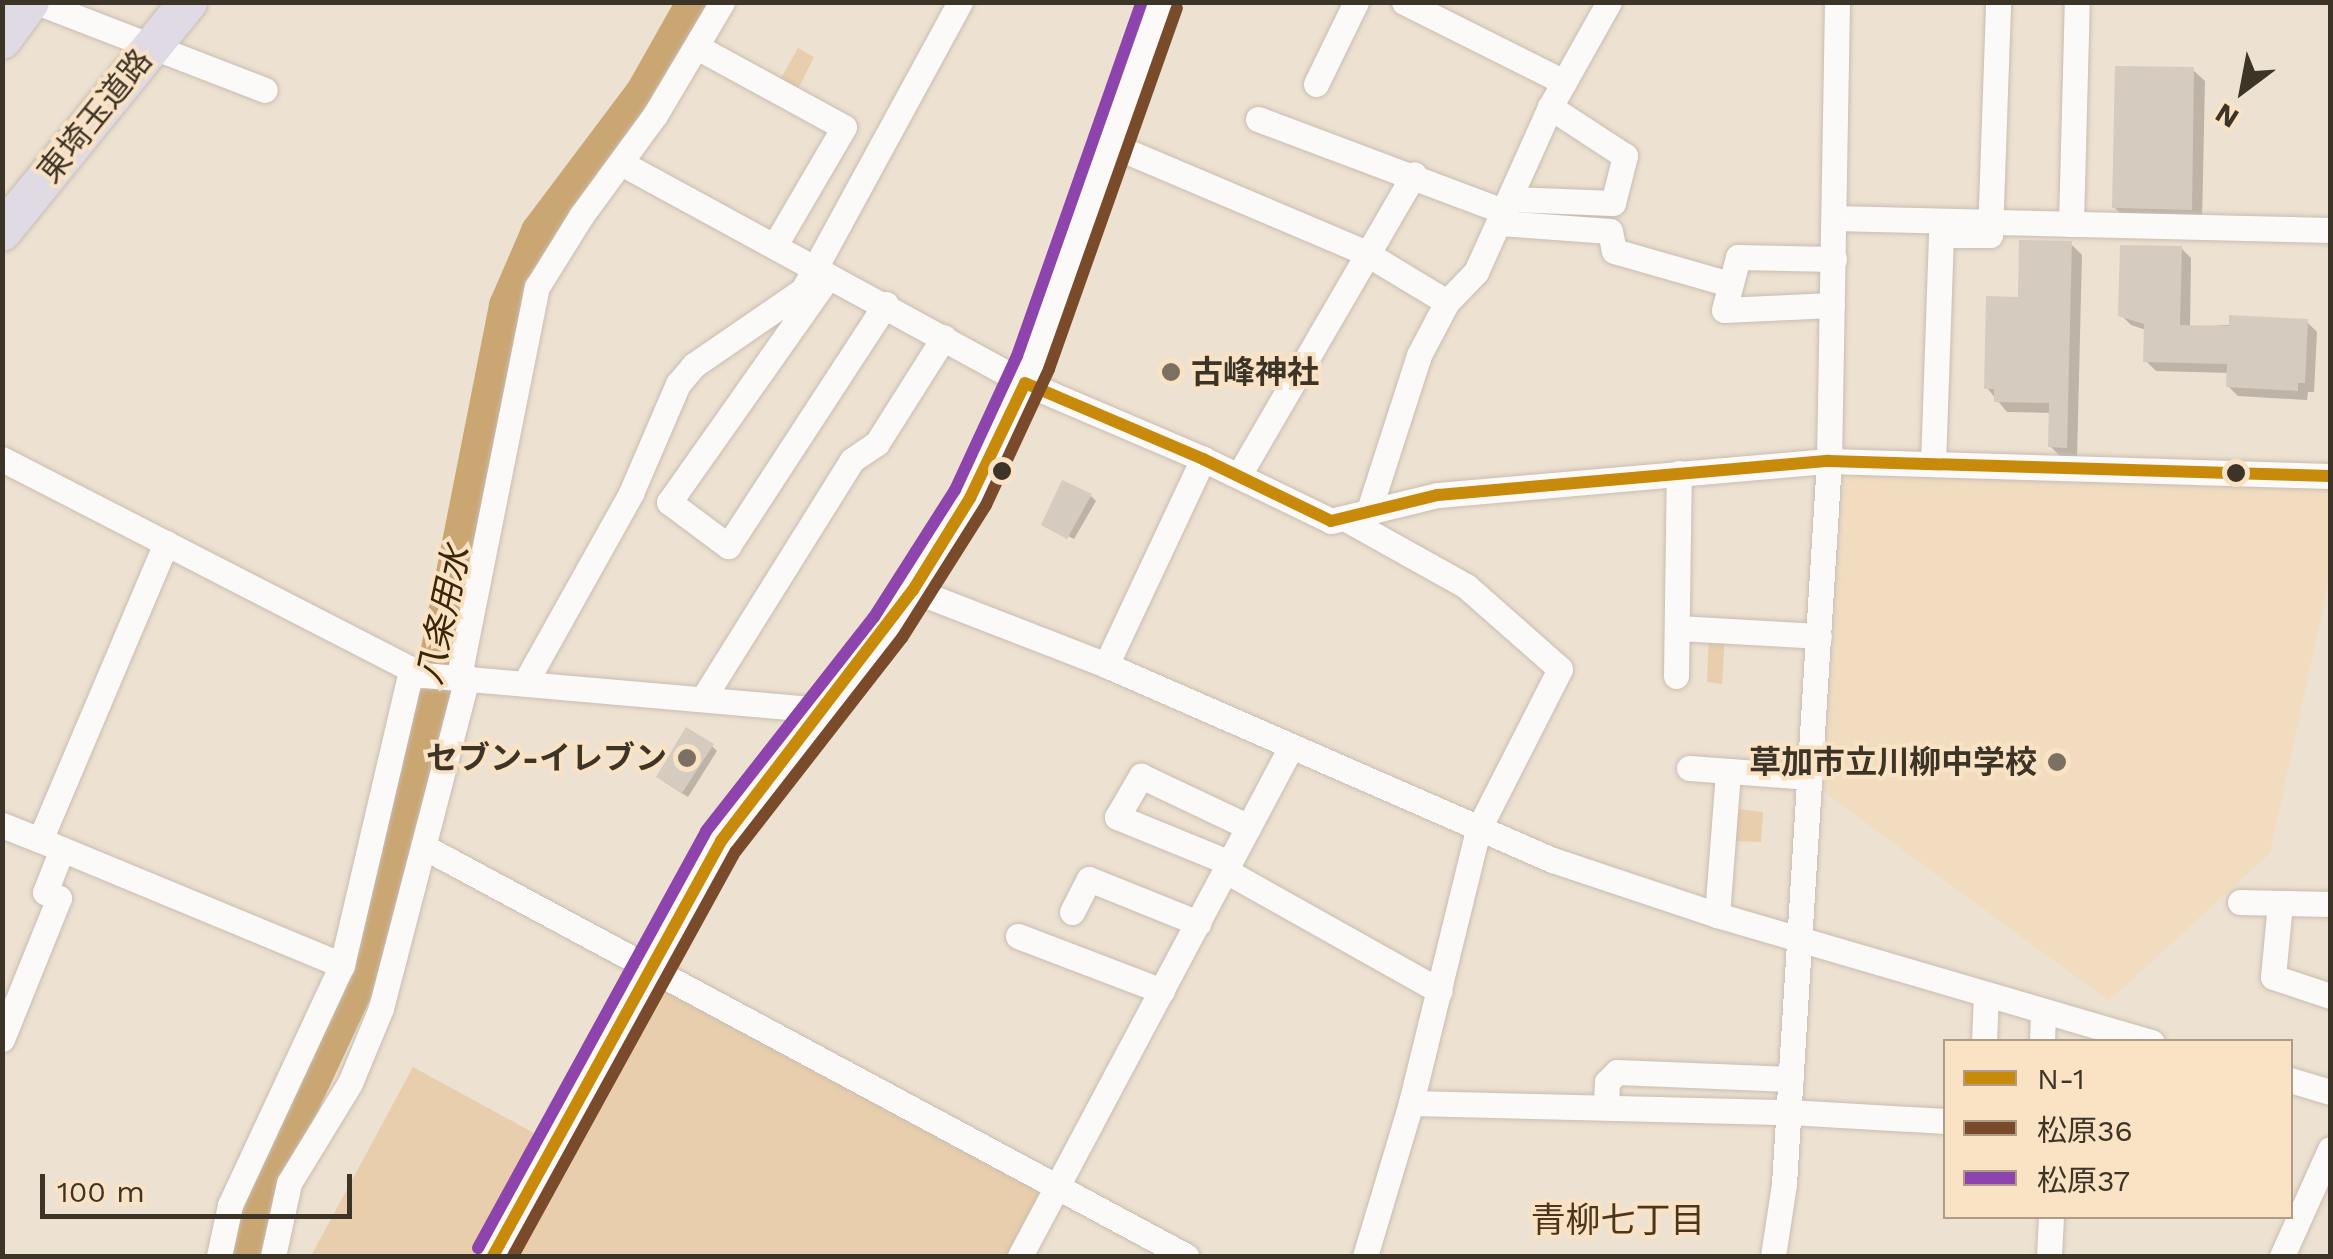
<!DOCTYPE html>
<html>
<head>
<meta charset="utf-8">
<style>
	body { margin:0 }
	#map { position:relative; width:2333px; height:1259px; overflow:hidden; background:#ede1d1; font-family:"Work Sans","Noto Sans JP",sans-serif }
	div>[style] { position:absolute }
	.built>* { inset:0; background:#f1dcc0 }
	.green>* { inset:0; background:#e8ceac }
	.shadow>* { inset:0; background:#0003 }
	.river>* { height:38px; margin:-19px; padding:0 19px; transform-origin:19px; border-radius:19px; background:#caa673 }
	.building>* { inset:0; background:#d5cbbe }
	.roads { filter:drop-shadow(0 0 2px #c8bdb1) drop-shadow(0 0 2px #c8bdb1) }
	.minor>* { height:25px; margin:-12.5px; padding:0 12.5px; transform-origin:12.5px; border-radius:12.5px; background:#fcfaf8 }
	.highway>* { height:38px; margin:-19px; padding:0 19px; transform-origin:19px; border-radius:19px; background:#dfdae3 }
	.bus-1>* { height:12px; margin:-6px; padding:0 6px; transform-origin:6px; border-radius:6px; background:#c88a0a }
	.bus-2>* { height:12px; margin:-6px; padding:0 6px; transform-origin:6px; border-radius:6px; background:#7a4b2a }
	.bus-3>* { height:12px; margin:-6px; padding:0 6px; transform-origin:6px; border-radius:6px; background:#8e44ad }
	.dots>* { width:28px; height:28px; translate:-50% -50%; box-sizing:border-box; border:5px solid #fae2c4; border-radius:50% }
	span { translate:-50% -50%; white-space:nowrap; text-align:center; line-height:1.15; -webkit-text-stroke:8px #fae2c4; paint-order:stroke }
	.street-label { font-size:32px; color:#3d3428 }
	.poi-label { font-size:32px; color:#3d3428; font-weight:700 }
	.left { translate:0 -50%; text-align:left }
	.right { translate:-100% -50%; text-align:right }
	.water-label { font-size:35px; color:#392608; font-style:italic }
	.neighbourhood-label { font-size:35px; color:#49361d }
	.frame { position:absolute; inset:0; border:5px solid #3d3428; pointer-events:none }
	.legend { position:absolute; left:1943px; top:1039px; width:350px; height:180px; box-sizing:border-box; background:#fae2c4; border:2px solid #ae9c86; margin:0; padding:12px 18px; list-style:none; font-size:30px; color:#3d3428 }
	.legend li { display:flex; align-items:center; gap:20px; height:50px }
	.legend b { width:50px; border:2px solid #ae9c86 }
	.north { position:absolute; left:2193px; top:40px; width:100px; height:100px; -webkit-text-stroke:8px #fae2c4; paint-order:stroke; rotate:212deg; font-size:28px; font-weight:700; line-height:40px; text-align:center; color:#3d3428 }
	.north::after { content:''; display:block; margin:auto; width:35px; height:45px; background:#3d3428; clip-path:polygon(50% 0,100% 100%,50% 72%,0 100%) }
	.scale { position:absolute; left:40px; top:1174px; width:312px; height:45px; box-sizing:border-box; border:5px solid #3d3428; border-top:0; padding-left:12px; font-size:30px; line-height:35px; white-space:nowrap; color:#3d3428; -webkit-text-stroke:8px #fae2c4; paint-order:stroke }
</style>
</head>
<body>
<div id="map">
	<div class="built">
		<i style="clip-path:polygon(1844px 475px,2330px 488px,2330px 576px,2270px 853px,2109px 1001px,1825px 793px)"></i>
	</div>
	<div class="green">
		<i style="clip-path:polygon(798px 48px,814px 57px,794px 97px,776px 87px)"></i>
		<i style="clip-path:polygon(1709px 633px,1725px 635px,1722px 684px,1707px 682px)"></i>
		<i style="clip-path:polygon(1731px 808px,1763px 812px,1761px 842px,1731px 841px)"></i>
		<i style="clip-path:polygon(655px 979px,1045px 1191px,1010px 1256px,506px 1256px)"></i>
		<i style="clip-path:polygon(413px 1067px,545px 1139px,481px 1256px,311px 1256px)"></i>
	</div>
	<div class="shadow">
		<i style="clip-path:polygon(2193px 70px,2205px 81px,2202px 221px,2126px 219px,2114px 207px)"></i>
		<i style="clip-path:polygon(2071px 244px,2082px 255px,2077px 458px,2061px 457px,2050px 446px,2051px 413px,2007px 412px,1987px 388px,2020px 300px)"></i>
		<i style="clip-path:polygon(2181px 248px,2191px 258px,2190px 327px,2306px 321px,2317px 332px,2314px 392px,2308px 392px,2307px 400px,2238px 396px,2228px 386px,2229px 373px,2156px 371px,2146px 361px,2146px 330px,2131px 325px,2121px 315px)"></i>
		<i style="clip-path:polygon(1091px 496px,1096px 501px,1074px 539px,1046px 525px)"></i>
		<i style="clip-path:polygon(712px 746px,717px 751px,688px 797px,664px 782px)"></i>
	</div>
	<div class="river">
		<i style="left:249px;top:1256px;width:62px;rotate:-81.6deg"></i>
		<i style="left:258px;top:1195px;width:275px;rotate:-65deg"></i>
		<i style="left:374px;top:946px;width:252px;rotate:-77.2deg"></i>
		<i style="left:430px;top:700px;width:402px;rotate:-78.8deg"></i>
		<i style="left:508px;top:306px;width:81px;rotate:-66.6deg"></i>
		<i style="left:540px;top:232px;width:175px;rotate:-53.1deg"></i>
		<i style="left:645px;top:92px;width:103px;rotate:-60.5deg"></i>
	</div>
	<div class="building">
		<i style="clip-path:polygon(2115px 66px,2194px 67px,2192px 210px,2112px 208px)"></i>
		<i style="clip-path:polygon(2019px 240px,2072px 241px,2067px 448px,2048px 447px,2049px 403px,1994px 402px,1994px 389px,1984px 389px,1986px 296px,2018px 297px)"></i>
		<i style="clip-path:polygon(2120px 245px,2182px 246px,2180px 325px,2229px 326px,2229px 315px,2308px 319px,2305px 383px,2298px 383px,2298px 391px,2226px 387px,2227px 364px,2143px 362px,2144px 324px,2118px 316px)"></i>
		<i style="clip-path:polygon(1062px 480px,1092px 494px,1067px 539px,1041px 525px)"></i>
		<i style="clip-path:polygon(686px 727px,714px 744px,682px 793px,656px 777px)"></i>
	</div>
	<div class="roads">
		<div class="minor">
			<i style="left:37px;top:2px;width:244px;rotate:21.1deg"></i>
			<i style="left:1404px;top:2px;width:179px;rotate:26.6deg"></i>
			<i style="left:697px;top:47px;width:167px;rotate:28.6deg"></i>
			<i style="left:844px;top:127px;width:137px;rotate:120.3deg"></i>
			<i style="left:1316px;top:84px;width:91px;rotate:-64deg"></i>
			<i style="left:1258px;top:119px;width:264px;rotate:20.6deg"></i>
			<i style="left:1112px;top:145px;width:274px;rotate:23deg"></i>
			<i style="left:1364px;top:252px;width:97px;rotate:31.1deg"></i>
			<i style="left:1447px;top:302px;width:42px;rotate:-46deg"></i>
			<i style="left:1476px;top:272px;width:181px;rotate:-65.8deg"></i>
			<i style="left:1550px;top:107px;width:120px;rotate:-60.7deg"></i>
			<i style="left:623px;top:164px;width:458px;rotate:28.6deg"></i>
			<i style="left:1025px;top:383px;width:194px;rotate:23.1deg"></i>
			<i style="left:1203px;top:459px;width:142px;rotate:25.8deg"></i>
			<i style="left:1331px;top:521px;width:110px;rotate:-13.7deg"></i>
			<i style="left:1438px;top:495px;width:392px;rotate:-5deg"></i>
			<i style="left:1829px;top:461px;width:501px;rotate:1.71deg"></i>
			<i style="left:1511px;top:199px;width:102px;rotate:2.2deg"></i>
			<i style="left:1613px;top:203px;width:49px;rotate:-75.7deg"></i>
			<i style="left:1625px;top:156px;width:90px;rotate:-146.8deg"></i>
			<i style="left:1834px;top:218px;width:496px;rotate:1.4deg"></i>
			<i style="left:1500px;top:223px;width:110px;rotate:4.2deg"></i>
			<i style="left:1610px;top:231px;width:20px;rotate:79deg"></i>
			<i style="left:1614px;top:251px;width:121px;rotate:15.9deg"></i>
			<i style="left:2071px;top:224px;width:222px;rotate:-88.5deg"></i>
			<i style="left:823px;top:284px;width:267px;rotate:125.2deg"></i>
			<i style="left:669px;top:502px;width:74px;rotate:36.7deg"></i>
			<i style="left:728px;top:546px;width:289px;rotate:-56.9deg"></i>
			<i style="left:1832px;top:305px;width:108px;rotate:177.3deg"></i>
			<i style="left:1724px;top:310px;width:55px;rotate:-75.2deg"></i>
			<i style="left:1738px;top:257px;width:96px;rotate:1.2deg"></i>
			<i style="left:2px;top:459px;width:473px;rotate:27.2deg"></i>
			<i style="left:423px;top:675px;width:403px;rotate:5deg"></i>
			<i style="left:1933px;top:464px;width:229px;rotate:-88deg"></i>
			<i style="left:1941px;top:235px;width:49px"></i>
			<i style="left:1990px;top:235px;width:233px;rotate:-88deg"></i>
			<i style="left:1239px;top:475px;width:348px;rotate:-59.8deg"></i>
			<i style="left:1368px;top:513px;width:166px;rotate:-72.1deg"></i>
			<i style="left:1419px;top:355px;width:60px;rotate:-62.2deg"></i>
			<i style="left:1346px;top:519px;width:137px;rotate:29.2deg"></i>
			<i style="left:1466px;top:586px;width:125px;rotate:41.4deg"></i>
			<i style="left:1560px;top:669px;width:181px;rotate:117deg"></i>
			<i style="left:1478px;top:830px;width:281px;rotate:103.8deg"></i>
			<i style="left:1411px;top:1103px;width:160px;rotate:106.7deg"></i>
			<i style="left:913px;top:590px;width:207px;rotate:21.2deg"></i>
			<i style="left:1106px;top:665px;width:488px;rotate:23.6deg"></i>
			<i style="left:1553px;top:860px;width:173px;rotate:18.5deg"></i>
			<i style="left:1717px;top:915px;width:453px;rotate:16.3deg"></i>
			<i style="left:1677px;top:628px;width:142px;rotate:3.2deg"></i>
			<i style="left:1106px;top:665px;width:228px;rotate:-64.8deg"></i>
			<i style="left:459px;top:676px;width:397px;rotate:-78.7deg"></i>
			<i style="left:537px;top:287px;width:84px;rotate:-58.2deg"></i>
			<i style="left:581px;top:216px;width:125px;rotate:-53.8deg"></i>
			<i style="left:655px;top:115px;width:131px;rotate:-59.3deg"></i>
			<i style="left:1676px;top:676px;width:203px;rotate:-89.2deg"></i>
			<i style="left:525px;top:683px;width:218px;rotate:-60.8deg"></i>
			<i style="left:631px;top:493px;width:119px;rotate:-66.7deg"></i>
			<i style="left:678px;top:384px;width:25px;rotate:-50deg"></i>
			<i style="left:694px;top:365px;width:132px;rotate:-34.5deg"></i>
			<i style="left:803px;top:290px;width:328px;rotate:-61.4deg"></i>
			<i style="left:704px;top:697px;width:279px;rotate:-58deg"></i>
			<i style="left:852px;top:460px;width:30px;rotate:-34deg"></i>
			<i style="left:877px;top:443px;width:125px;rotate:-57.7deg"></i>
			<i style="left:1689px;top:768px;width:121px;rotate:4.3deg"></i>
			<i style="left:2px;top:825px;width:41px;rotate:21.5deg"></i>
			<i style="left:40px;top:840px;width:323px;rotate:-67deg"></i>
			<i style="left:40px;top:840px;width:327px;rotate:22.5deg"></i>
			<i style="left:426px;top:848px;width:863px;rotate:28.23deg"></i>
			<i style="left:1230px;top:863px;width:122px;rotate:-157.8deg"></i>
			<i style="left:1117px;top:817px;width:48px;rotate:-59.7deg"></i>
			<i style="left:1141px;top:776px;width:119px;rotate:25.3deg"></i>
			<i style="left:1226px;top:871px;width:245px;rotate:29.3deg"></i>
			<i style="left:2240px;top:902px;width:90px;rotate:1.3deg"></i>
			<i style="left:2280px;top:903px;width:74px;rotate:95.4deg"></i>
			<i style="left:2273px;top:977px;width:60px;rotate:18.4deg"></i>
			<i style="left:1072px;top:912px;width:37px;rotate:-63deg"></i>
			<i style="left:1089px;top:879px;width:118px;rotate:22deg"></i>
			<i style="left:1717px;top:915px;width:144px;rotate:-85.6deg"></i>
			<i style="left:1018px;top:936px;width:154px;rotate:20.9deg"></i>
			<i style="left:2px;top:1039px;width:152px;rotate:-68deg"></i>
			<i style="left:59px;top:898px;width:15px;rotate:-157deg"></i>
			<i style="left:45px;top:892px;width:46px;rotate:-68.4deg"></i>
			<i style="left:1984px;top:1042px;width:47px;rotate:-87.6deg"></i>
			<i style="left:2042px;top:1042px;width:31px;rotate:-88deg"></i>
			<i style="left:2290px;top:1080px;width:42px;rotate:16.7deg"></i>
			<i style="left:1411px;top:1103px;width:378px;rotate:1.4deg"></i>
			<i style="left:1789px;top:1112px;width:157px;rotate:3.3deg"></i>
			<i style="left:1606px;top:1107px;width:25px;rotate:-88deg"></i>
			<i style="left:1607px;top:1082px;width:14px;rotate:-45deg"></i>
			<i style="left:1617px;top:1072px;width:174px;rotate:2.3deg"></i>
			<i style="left:219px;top:1256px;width:52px;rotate:-77.8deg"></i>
			<i style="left:230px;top:1205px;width:265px;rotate:-65deg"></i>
			<i style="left:342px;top:965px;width:302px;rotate:-76.8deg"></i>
			<i style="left:273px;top:1256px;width:75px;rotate:-77.6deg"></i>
			<i style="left:289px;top:1183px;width:117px;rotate:-58.6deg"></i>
			<i style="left:350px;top:1083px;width:81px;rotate:-67.5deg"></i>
			<i style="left:381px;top:1008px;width:342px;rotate:-75.4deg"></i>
			<i style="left:493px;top:1256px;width:474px;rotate:-61.2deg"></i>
			<i style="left:721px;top:841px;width:271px;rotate:-52deg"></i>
			<i style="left:888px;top:627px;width:153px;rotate:-57.6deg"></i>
			<i style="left:970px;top:498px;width:149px;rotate:-65deg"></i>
			<i style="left:1033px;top:363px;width:383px;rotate:-70.5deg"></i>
			<i style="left:1020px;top:1256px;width:577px;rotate:-61.97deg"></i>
			<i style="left:1773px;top:1256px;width:73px;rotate:-81.3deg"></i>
			<i style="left:1784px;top:1184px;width:724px;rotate:-86.44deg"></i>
			<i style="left:1829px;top:461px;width:459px;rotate:-89deg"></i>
			<i style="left:2049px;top:1256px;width:40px;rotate:-87.1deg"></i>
			<i style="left:2282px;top:1256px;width:117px;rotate:-65.8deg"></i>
		</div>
		<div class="highway">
			<i style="left:2px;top:40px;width:47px;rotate:-53.6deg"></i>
			<i style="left:2px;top:232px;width:296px;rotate:-51deg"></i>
		</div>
	</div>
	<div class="bus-1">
		<i style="left:1025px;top:383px;width:194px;rotate:23.1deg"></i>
		<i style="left:1203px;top:459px;width:142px;rotate:25.8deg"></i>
		<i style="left:1331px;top:521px;width:110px;rotate:-13.7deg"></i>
		<i style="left:1438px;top:495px;width:392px;rotate:-5deg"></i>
		<i style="left:1829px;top:461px;width:501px;rotate:1.71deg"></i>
		<i style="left:493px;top:1256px;width:474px;rotate:-61.2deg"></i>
		<i style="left:721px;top:841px;width:316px;rotate:-52.6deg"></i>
		<i style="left:913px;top:590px;width:108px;rotate:-58.2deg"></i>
		<i style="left:970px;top:498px;width:127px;rotate:-64.4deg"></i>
	</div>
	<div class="bus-2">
		<i style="left:513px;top:1256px;width:462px;rotate:-61.2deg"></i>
		<i style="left:736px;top:851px;width:270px;rotate:-52.1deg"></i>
		<i style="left:902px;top:638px;width:157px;rotate:-57.7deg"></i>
		<i style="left:986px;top:505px;width:150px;rotate:-65.1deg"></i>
		<i style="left:1049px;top:369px;width:383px;rotate:-70.5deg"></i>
	</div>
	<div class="bus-3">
		<i style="left:478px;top:1248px;width:475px;rotate:-61.3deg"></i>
		<i style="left:706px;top:831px;width:272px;rotate:-51.9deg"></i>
		<i style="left:874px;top:617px;width:151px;rotate:-57.5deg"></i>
		<i style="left:955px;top:490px;width:148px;rotate:-65.2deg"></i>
		<i style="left:1017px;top:356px;width:375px;rotate:-70.6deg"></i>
	</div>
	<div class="dots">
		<i style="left:1171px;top:372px;background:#7b7163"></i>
		<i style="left:1002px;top:471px;background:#3d3428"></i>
		<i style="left:2236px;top:473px;background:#3d3428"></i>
		<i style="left:687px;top:758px;background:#7b7163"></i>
		<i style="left:2057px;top:762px;background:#7b7163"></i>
	</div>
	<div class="street-label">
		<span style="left:95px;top:116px;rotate:-51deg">東埼玉道路</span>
	</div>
	<div class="poi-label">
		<span class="left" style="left:1191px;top:372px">古峰神社</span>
		<span class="right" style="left:667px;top:758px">セブン-イレブン</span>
		<span class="right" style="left:2037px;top:762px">草加市立川柳中学校</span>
	</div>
	<div class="water-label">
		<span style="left:443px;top:615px;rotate:-78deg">八条用水</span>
	</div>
	<div class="neighbourhood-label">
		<span style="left:1618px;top:1220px">青柳七丁目</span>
	</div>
	<div class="frame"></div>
	<ul class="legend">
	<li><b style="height:12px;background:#c88a0a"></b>N-1</li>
	<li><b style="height:12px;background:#7a4b2a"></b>松原36</li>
	<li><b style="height:12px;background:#8e44ad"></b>松原37</li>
	</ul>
	<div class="north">N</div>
	<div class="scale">100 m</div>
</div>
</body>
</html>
